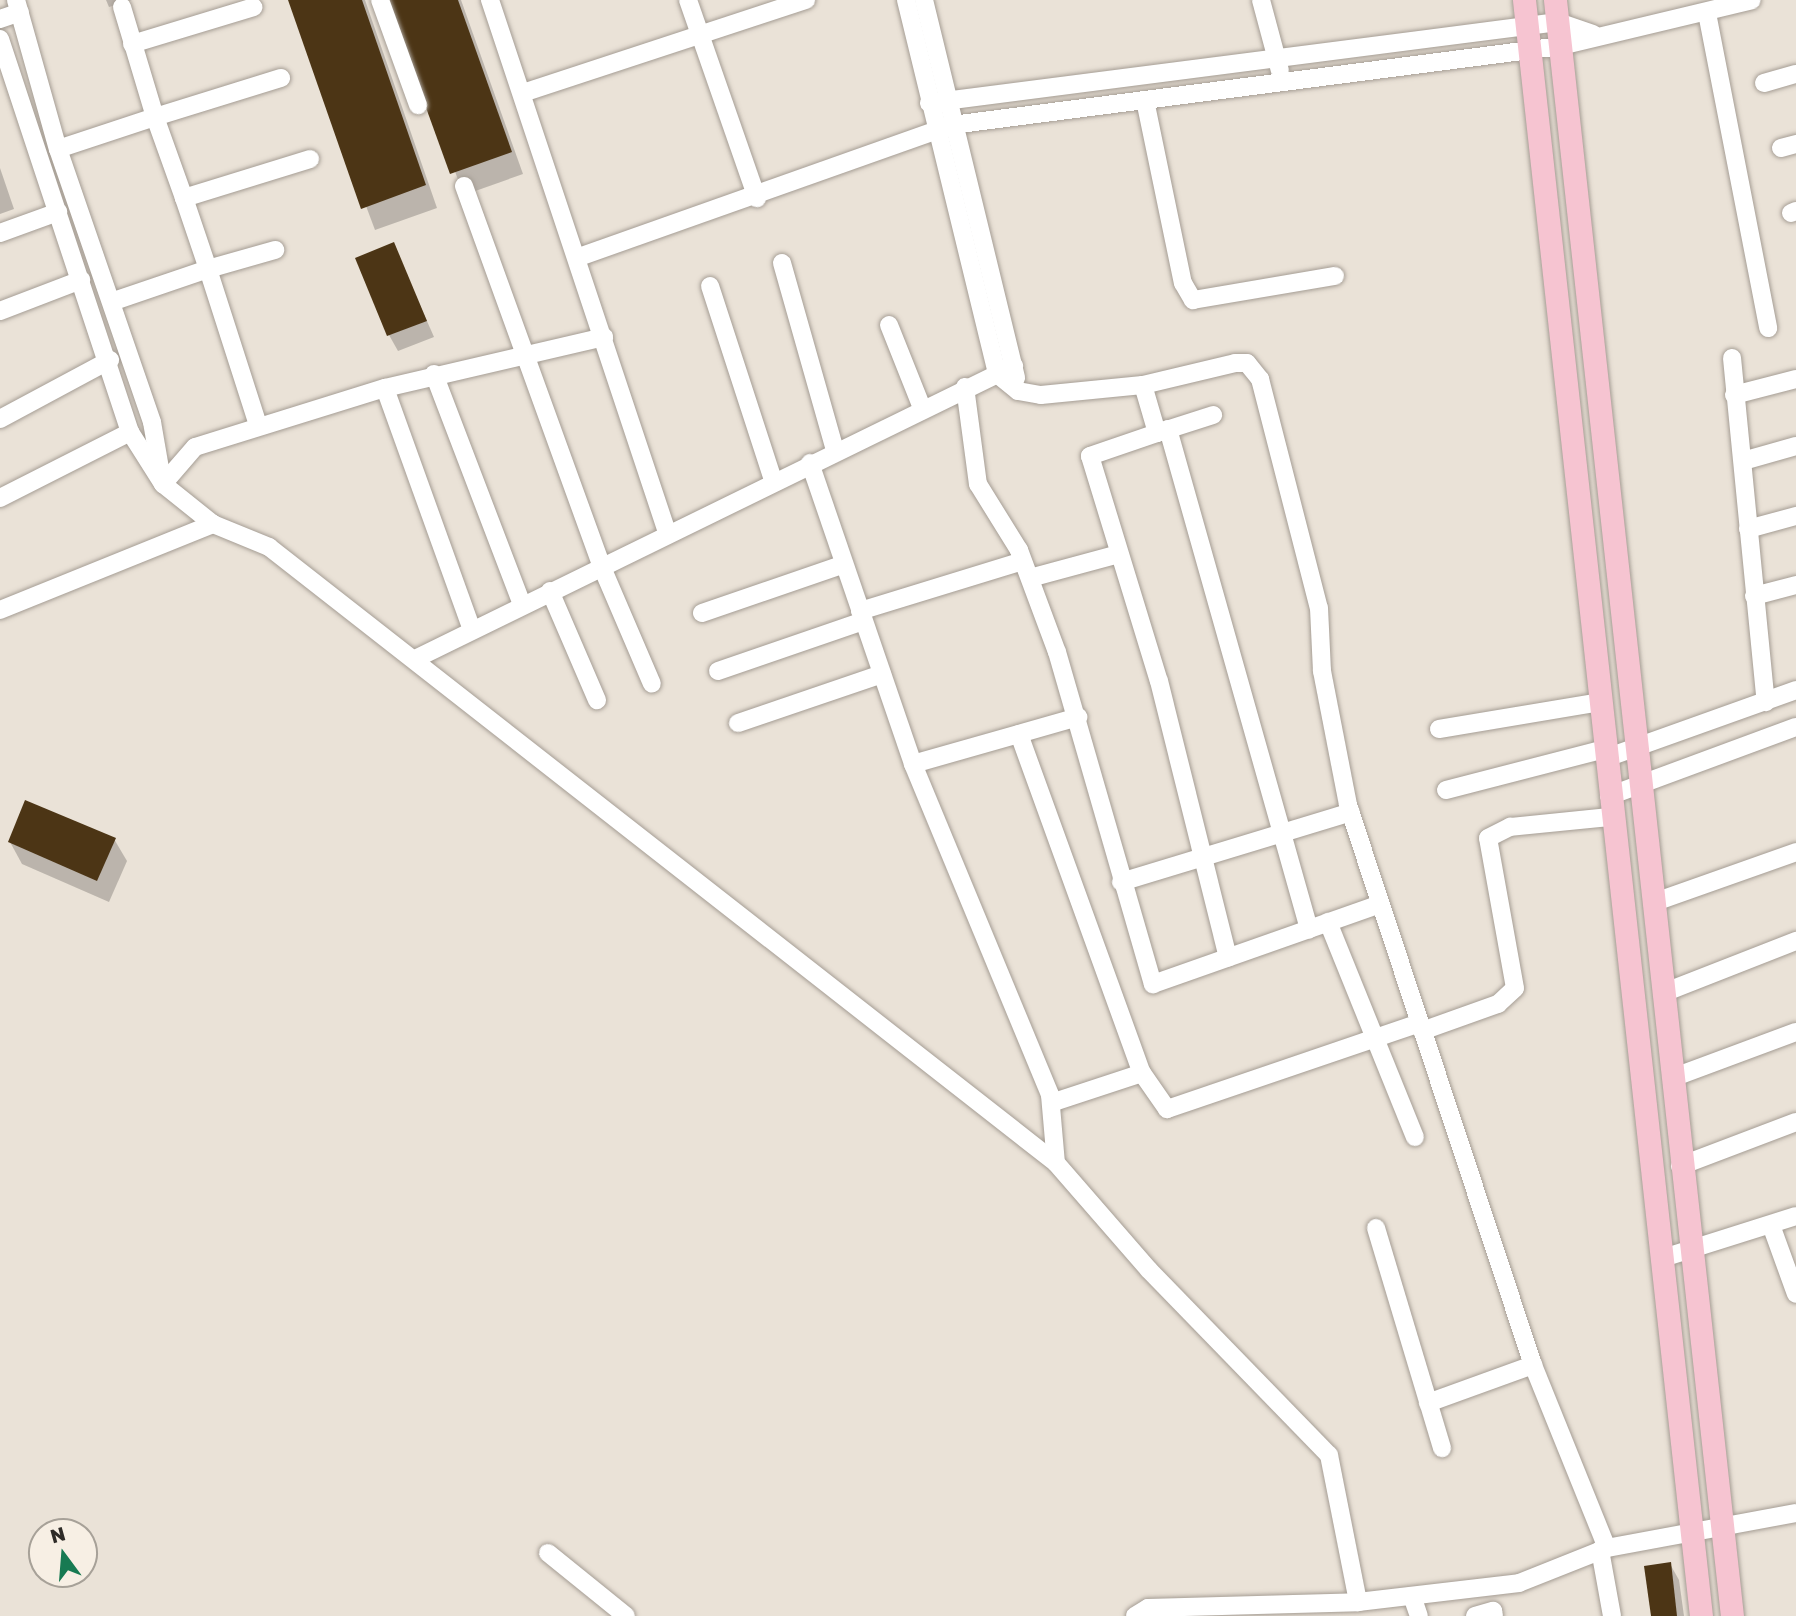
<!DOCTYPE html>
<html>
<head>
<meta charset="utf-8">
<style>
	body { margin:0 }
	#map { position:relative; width:1796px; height:1616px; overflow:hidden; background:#eae2d7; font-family:"Golos Text",sans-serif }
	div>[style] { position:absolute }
	.shadow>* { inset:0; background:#0003 }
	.building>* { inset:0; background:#4c3515 }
	.roads { filter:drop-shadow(0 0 2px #a59d94) drop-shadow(0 0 2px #a59d94) }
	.minor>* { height:18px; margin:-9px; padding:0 9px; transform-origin:9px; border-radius:9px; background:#fff }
	.major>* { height:23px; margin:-11.5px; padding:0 11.5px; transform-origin:11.5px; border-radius:11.5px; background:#f6c4d1 }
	span { translate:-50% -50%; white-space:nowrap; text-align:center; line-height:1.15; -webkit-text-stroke:7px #f7efe4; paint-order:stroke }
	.north { position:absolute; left:28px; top:1518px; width:70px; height:70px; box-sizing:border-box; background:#f7efe4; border:2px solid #a7a198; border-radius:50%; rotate:344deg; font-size:19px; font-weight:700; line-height:28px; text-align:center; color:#2e2b27 }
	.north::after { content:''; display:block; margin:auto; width:24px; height:32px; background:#177a52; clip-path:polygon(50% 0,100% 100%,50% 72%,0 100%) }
</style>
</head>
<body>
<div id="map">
	<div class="shadow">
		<i style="clip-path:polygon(106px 0,132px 0,109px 7px)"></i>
		<i style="clip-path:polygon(289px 0,365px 0,437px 208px,375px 230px)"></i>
		<i style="clip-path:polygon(389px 0,461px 0,523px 174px,464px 195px)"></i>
		<i style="clip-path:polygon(0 168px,14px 209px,0 214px)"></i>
		<i style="clip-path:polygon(393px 244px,434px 337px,398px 351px,389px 335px)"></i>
		<i style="clip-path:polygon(114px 839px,127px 861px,109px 902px,22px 864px,10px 842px)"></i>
		<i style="clip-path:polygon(1670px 1564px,1679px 1580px,1684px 1616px,1652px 1616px)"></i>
	</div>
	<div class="building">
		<i style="clip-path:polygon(288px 0,362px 0,426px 185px,361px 209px)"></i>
		<i style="clip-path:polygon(387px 0,458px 0,512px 152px,450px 174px)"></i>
		<i style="clip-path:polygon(394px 242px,427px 321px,387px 336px,355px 258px)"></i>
		<i style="clip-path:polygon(25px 800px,116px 838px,97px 881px,8px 842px)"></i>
		<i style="clip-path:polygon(1671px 1562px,1677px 1616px,1651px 1616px,1644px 1566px)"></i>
	</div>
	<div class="roads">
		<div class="minor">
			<i style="left:16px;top:0;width:155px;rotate:74.3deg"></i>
			<i style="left:58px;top:149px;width:289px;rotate:71deg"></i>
			<i style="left:152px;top:422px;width:53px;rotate:80.2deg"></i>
			<i style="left:380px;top:0;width:112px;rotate:70.1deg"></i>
			<i style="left:490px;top:0;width:561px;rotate:71.6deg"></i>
			<i style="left:688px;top:0;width:210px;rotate:70.8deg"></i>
			<i style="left:906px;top:0;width:385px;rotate:76.3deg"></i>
			<i style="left:997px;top:374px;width:27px;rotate:39deg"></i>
			<i style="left:1018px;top:391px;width:23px;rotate:10deg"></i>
			<i style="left:1041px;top:395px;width:102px;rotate:-5.6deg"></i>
			<i style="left:1143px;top:385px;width:95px;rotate:-13.4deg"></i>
			<i style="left:1235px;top:363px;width:12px"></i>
			<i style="left:1247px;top:363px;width:21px;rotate:51deg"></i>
			<i style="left:1260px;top:379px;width:236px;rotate:75.6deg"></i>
			<i style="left:1319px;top:608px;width:63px;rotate:87.3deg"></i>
			<i style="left:1322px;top:671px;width:136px;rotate:79deg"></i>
			<i style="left:1348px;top:805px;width:590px;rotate:71.72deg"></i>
			<i style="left:1533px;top:1365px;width:197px;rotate:68deg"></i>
			<i style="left:924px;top:0;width:389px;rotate:76.3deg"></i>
			<i style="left:1261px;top:0;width:73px;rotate:75deg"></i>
			<i style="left:122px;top:7px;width:115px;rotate:73.3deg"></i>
			<i style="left:155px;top:117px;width:132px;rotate:-17.2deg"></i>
			<i style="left:1707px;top:13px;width:321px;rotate:79deg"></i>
			<i style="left:0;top:19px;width:21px;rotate:-19deg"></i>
			<i style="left:0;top:39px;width:414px;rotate:71.7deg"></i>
			<i style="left:130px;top:432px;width:62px;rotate:57.6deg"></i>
			<i style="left:163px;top:484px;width:64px;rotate:38.7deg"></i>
			<i style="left:132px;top:44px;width:127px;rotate:-16.9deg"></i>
			<i style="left:1764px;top:83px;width:33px;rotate:-16deg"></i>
			<i style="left:526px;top:92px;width:295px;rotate:-18.2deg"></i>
			<i style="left:929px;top:103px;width:634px;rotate:-7.34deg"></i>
			<i style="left:1558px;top:22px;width:37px;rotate:19deg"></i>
			<i style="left:1146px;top:105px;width:182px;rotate:78.3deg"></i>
			<i style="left:1183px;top:283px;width:20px;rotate:60deg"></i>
			<i style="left:1193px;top:300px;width:144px;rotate:-9.6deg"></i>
			<i style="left:1781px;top:148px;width:16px;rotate:-15deg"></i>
			<i style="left:58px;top:149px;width:102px;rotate:-18.3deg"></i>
			<i style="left:155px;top:117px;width:86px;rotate:70.3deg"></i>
			<i style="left:184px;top:198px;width:75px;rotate:71.3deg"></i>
			<i style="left:208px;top:269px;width:102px;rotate:161.2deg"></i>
			<i style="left:464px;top:186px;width:403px;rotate:70.1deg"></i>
			<i style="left:601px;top:565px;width:129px;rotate:66.8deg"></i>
			<i style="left:184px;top:198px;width:132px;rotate:-17.2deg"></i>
			<i style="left:1791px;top:213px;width:5px;rotate:-22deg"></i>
			<i style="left:0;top:233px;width:62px;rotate:-19.9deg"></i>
			<i style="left:579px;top:257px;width:396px;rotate:-19.5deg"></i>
			<i style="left:952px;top:125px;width:614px;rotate:-7.39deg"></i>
			<i style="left:1561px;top:46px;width:196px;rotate:-13.5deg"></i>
			<i style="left:782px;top:263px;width:194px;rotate:74.2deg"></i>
			<i style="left:710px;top:286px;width:204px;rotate:72deg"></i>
			<i style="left:0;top:311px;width:87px;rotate:-20.9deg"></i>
			<i style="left:889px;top:325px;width:89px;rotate:68.3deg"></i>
			<i style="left:1732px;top:358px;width:346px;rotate:84.4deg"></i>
			<i style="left:434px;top:374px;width:247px;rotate:69.1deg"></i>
			<i style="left:1143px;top:385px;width:50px;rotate:73.7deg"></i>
			<i style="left:1157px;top:433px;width:71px;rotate:161.1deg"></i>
			<i style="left:1090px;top:456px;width:235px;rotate:73deg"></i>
			<i style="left:1159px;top:681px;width:285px;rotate:76deg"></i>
			<i style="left:965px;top:387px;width:98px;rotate:82.4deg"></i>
			<i style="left:978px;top:484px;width:78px;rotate:58.2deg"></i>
			<i style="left:1019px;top:550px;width:109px;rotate:69.6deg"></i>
			<i style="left:1057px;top:652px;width:346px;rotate:73.9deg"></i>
			<i style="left:1153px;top:984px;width:241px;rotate:-19.4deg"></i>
			<i style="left:1734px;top:395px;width:64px;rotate:-14.5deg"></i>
			<i style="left:0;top:419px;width:125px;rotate:-28.2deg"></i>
			<i style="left:258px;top:425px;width:164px;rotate:-107.8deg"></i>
			<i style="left:208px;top:269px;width:70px;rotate:-15.8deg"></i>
			<i style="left:1168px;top:429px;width:520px;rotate:74.25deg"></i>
			<i style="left:1157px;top:433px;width:59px;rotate:-17.8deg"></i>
			<i style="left:1743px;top:461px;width:55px;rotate:-15.8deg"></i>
			<i style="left:810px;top:463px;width:318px;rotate:71.1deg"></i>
			<i style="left:913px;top:764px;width:358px;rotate:67.5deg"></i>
			<i style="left:1050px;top:1095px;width:68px;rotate:85deg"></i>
			<i style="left:163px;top:484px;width:49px;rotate:-49.1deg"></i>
			<i style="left:195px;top:447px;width:199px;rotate:-17.3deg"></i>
			<i style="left:0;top:498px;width:146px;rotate:-26.9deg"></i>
			<i style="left:1748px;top:529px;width:50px;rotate:-15.2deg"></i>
			<i style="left:1030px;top:578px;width:92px;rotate:-15.1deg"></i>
			<i style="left:550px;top:591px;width:119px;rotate:66.7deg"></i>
			<i style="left:1754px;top:596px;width:43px;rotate:-14.7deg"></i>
			<i style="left:0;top:610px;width:230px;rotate:-22deg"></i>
			<i style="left:213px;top:524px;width:61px;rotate:22.3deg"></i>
			<i style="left:269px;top:547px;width:999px;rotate:38.05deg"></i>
			<i style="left:1056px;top:1163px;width:142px;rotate:49deg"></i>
			<i style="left:1149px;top:1270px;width:258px;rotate:45.8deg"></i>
			<i style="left:1329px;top:1455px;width:150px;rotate:78.8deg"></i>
			<i style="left:1358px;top:1602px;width:162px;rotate:-6.7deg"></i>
			<i style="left:1519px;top:1583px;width:95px;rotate:-21.7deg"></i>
			<i style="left:1607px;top:1548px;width:192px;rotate:-10.5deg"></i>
			<i style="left:860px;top:611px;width:170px;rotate:-17.1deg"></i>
			<i style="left:702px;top:613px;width:150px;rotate:-19deg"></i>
			<i style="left:472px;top:630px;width:257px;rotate:-109.8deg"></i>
			<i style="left:385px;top:388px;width:225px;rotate:-13.1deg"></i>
			<i style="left:415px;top:659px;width:667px;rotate:-26.07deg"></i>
			<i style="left:718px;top:671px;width:153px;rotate:-19deg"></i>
			<i style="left:738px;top:723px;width:152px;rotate:-18.8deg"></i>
			<i style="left:1439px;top:729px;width:163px;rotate:-9.5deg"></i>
			<i style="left:1019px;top:734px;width:361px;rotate:70.1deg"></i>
			<i style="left:1606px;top:758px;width:202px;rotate:-19.7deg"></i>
			<i style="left:913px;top:764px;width:172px;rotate:-15.9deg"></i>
			<i style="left:1446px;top:790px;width:164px;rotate:-14.5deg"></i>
			<i style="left:1609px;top:796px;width:199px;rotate:-20.3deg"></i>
			<i style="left:1121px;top:882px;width:240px;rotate:-16.9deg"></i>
			<i style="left:1655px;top:902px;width:150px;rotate:-19.5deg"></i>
			<i style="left:1328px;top:922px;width:232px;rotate:68deg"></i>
			<i style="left:1663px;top:993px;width:143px;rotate:-21.4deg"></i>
			<i style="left:1422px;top:1031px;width:81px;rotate:-19.6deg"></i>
			<i style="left:1498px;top:1004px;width:23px;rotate:-43deg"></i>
			<i style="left:1515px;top:988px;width:152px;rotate:-100.2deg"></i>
			<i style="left:1488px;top:838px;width:25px;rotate:-27deg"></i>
			<i style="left:1510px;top:827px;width:101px;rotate:-5.7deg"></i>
			<i style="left:1672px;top:1078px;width:132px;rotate:-20.4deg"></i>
			<i style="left:1051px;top:1103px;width:96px;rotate:-18.2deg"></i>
			<i style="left:1142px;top:1073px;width:44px;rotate:55.2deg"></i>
			<i style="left:1167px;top:1109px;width:266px;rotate:-18.8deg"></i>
			<i style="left:1680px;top:1166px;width:124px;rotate:-20.8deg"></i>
			<i style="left:1771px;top:1225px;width:73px;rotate:70.1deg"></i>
			<i style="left:1376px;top:1228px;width:230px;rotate:73.3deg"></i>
			<i style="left:1663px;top:1258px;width:139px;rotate:-17.5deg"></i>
			<i style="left:1428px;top:1403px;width:112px;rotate:-19.9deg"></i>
			<i style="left:1600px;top:1550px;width:67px;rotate:79.7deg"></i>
			<i style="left:548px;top:1553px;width:100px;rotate:38.9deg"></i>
			<i style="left:1412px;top:1596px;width:21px;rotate:71deg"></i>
			<i style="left:1135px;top:1616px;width:15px;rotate:-32deg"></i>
			<i style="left:1148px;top:1608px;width:210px;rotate:-1.6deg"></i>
			<i style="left:1475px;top:1616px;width:19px;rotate:-16deg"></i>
			<i style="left:1493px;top:1611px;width:5px;rotate:79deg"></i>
		</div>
		<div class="major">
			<i style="left:1524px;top:0;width:1626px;rotate:83.75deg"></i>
			<i style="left:1555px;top:0;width:1626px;rotate:83.75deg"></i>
		</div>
	</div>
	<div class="north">N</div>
</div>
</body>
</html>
